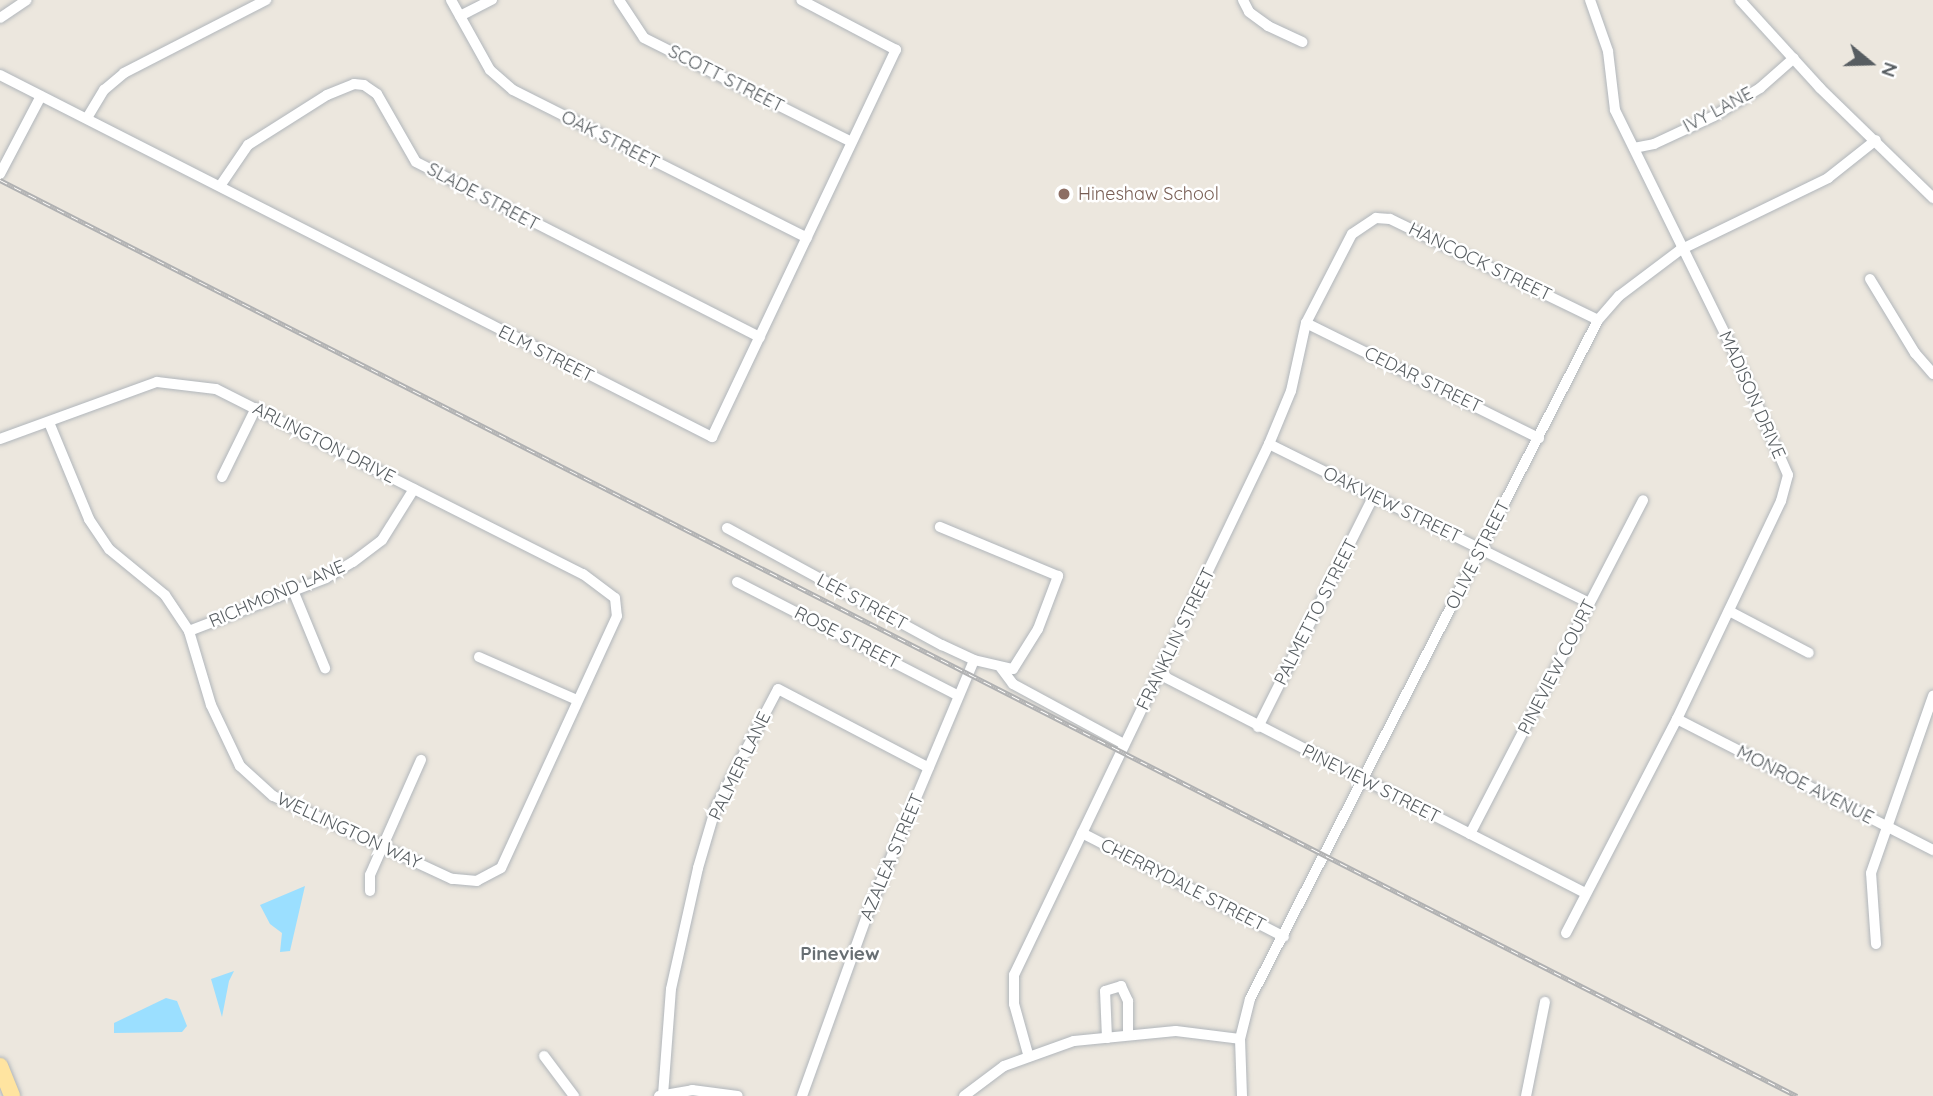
<!DOCTYPE html>
<html>
<head>
<meta charset="utf-8">
<style>
	body { margin:0 }
	#map { position:relative; width:1933px; height:1096px; overflow:hidden; background:#ece7de; font-family:Quicksand,sans-serif }
	div>[style] { position:absolute }
	.water>* { inset:0; background:#9bdfff }
	.roads { filter:drop-shadow(0 0 2px #b1b6bb) drop-shadow(0 0 2px #b1b6bb) }
	.street>* { height:10px; margin:-5px; padding:0 5px; transform-origin:5px; border-radius:5px; background:#fff }
	.primary>* { height:16px; margin:-8px; padding:0 8px; transform-origin:8px; border-radius:8px; background:#ffe4a0 }
	.rail>* { height:5px; margin-top:-2.5px; transform-origin:0; background:repeating-linear-gradient(90deg,#fff 0 8px,#b0b1b2 0 16px); box-sizing:border-box; border-block:2px solid #b0b1b2 }
	.dots>* { width:19px; height:19px; translate:-50% -50%; box-sizing:border-box; border:4px solid #fff; border-radius:50% }
	span { translate:-50% -50%; white-space:nowrap; text-align:center; line-height:1.15; -webkit-text-stroke:5px #fff; paint-order:stroke }
	.street-label { font-size:18px; color:#575d61 }
	.education-label { font-size:18px; color:#785e54 }
	.left { translate:0 -50%; text-align:left }
	.neighbourhood-label { font-size:19px; color:#686f73; font-weight:700 }
	.north { position:absolute; left:1835px; top:28px; width:70px; height:70px; -webkit-text-stroke:5px #fff; paint-order:stroke; rotate:109deg; font-size:19px; font-weight:700; line-height:28px; text-align:center; color:#575d61 }
	.north::after { content:''; display:block; margin:auto; width:24px; height:32px; background:#575d61; clip-path:polygon(50% 0,100% 100%,50% 72%,0 100%) }
</style>
</head>
<body>
<div id="map">
	<div class="water">
		<i style="clip-path:polygon(305px 886px,290px 951px,280px 952px,282px 933px,270px 924px,260px 905px)"></i>
		<i style="clip-path:polygon(234px 971px,229px 981px,222px 1017px,211px 979px)"></i>
		<i style="clip-path:polygon(166px 998px,177px 1001px,187px 1026px,182px 1032px,114px 1033px,114px 1023px)"></i>
	</div>
	<div class="roads">
		<div class="street">
			<i style="left:451px;top:0;width:80px;rotate:60.9deg"></i>
			<i style="left:490px;top:70px;width:30px;rotate:41deg"></i>
			<i style="left:513px;top:90px;width:329px;rotate:26.7deg"></i>
			<i style="left:619px;top:0;width:45px;rotate:56.7deg"></i>
			<i style="left:644px;top:38px;width:230px;rotate:26.6deg"></i>
			<i style="left:1243px;top:0;width:13px;rotate:63deg"></i>
			<i style="left:1249px;top:12px;width:24px;rotate:36deg"></i>
			<i style="left:1268px;top:26px;width:38px;rotate:25deg"></i>
			<i style="left:1740px;top:0;width:119px;rotate:47.7deg"></i>
			<i style="left:1820px;top:88px;width:158px;rotate:44.2deg"></i>
			<i style="left:460px;top:16px;width:36px;rotate:-27deg"></i>
			<i style="left:0;top:18px;width:32px;rotate:-34deg"></i>
			<i style="left:0;top:75px;width:799px;rotate:26.95deg"></i>
			<i style="left:712px;top:437px;width:429px;rotate:-64.6deg"></i>
			<i style="left:896px;top:50px;width:107px;rotate:-152.2deg"></i>
			<i style="left:87px;top:118px;width:33px;rotate:-59deg"></i>
			<i style="left:104px;top:90px;width:26px;rotate:-40deg"></i>
			<i style="left:124px;top:73px;width:160px;rotate:-27.2deg"></i>
			<i style="left:1634px;top:148px;width:20px;rotate:-11deg"></i>
			<i style="left:1654px;top:144px;width:66px;rotate:-25deg"></i>
			<i style="left:1714px;top:116px;width:54px;rotate:-31.3deg"></i>
			<i style="left:1760px;top:88px;width:45px;rotate:-41.4deg"></i>
			<i style="left:0;top:174px;width:88px;rotate:-62.3deg"></i>
			<i style="left:220px;top:186px;width:50px;rotate:-55.7deg"></i>
			<i style="left:248px;top:145px;width:93px;rotate:-32.3deg"></i>
			<i style="left:327px;top:95px;width:29px;rotate:-22deg"></i>
			<i style="left:354px;top:84px;width:10px;rotate:6deg"></i>
			<i style="left:364px;top:85px;width:16px;rotate:35deg"></i>
			<i style="left:377px;top:94px;width:78px;rotate:60.2deg"></i>
			<i style="left:416px;top:162px;width:386px;rotate:27deg"></i>
			<i style="left:1870px;top:279px;width:87px;rotate:58.7deg"></i>
			<i style="left:1915px;top:353px;width:28px;rotate:49deg"></i>
			<i style="left:1306px;top:323px;width:260px;rotate:26.3deg"></i>
			<i style="left:0;top:439px;width:167px;rotate:-20deg"></i>
			<i style="left:157px;top:382px;width:59px;rotate:6.8deg"></i>
			<i style="left:216px;top:389px;width:411px;rotate:26.8deg"></i>
			<i style="left:583px;top:574px;width:40px;rotate:37deg"></i>
			<i style="left:615px;top:598px;width:18px;rotate:84deg"></i>
			<i style="left:617px;top:616px;width:277px;rotate:114.7deg"></i>
			<i style="left:501px;top:868px;width:27px;rotate:152deg"></i>
			<i style="left:477px;top:881px;width:25px;rotate:-175deg"></i>
			<i style="left:452px;top:879px;width:197px;rotate:-155.1deg"></i>
			<i style="left:273px;top:796px;width:45px;rotate:-137.7deg"></i>
			<i style="left:240px;top:766px;width:68px;rotate:-115.4deg"></i>
			<i style="left:211px;top:705px;width:77px;rotate:-106.6deg"></i>
			<i style="left:189px;top:631px;width:43px;rotate:-123.7deg"></i>
			<i style="left:165px;top:595px;width:72px;rotate:-140.6deg"></i>
			<i style="left:109px;top:549px;width:36px;rotate:-124deg"></i>
			<i style="left:89px;top:519px;width:102px;rotate:-112.5deg"></i>
			<i style="left:1269px;top:444px;width:357px;rotate:26.4deg"></i>
			<i style="left:222px;top:477px;width:77px;rotate:-63.8deg"></i>
			<i style="left:727px;top:528px;width:245px;rotate:28.6deg"></i>
			<i style="left:942px;top:645px;width:35px;rotate:25deg"></i>
			<i style="left:974px;top:660px;width:40px;rotate:13deg"></i>
			<i style="left:1013px;top:669px;width:47px;rotate:-58deg"></i>
			<i style="left:1038px;top:629px;width:57px;rotate:-69.3deg"></i>
			<i style="left:1058px;top:576px;width:128px;rotate:-157.4deg"></i>
			<i style="left:737px;top:582px;width:247px;rotate:27.2deg"></i>
			<i style="left:292px;top:588px;width:87px;rotate:67.6deg"></i>
			<i style="left:1729px;top:611px;width:90px;rotate:27.7deg"></i>
			<i style="left:189px;top:631px;width:147px;rotate:-21.1deg"></i>
			<i style="left:326px;top:578px;width:31px;rotate:-31deg"></i>
			<i style="left:353px;top:562px;width:36px;rotate:-37deg"></i>
			<i style="left:382px;top:540px;width:60px;rotate:-57.9deg"></i>
			<i style="left:479px;top:657px;width:107px;rotate:23.7deg"></i>
			<i style="left:1001px;top:668px;width:20px;rotate:53deg"></i>
			<i style="left:1013px;top:684px;width:126px;rotate:28.4deg"></i>
			<i style="left:1159px;top:674px;width:478px;rotate:27.2deg"></i>
			<i style="left:1677px;top:719px;width:288px;rotate:27.1deg"></i>
			<i style="left:1258px;top:727px;width:257px;rotate:-63.4deg"></i>
			<i style="left:1082px;top:833px;width:227px;rotate:27.2deg"></i>
			<i style="left:1470px;top:834px;width:376px;rotate:-62.6deg"></i>
			<i style="left:370px;top:891px;width:16px;rotate:-90deg"></i>
			<i style="left:370px;top:875px;width:126px;rotate:-66.1deg"></i>
			<i style="left:1566px;top:933px;width:241px;rotate:-62.6deg"></i>
			<i style="left:1677px;top:719px;width:242px;rotate:-64.5deg"></i>
			<i style="left:1781px;top:501px;width:27px;rotate:-75deg"></i>
			<i style="left:1788px;top:475px;width:134px;rotate:-113.7deg"></i>
			<i style="left:1734px;top:352px;width:270px;rotate:-116.2deg"></i>
			<i style="left:1615px;top:110px;width:59px;rotate:-96.8deg"></i>
			<i style="left:1608px;top:51px;width:54px;rotate:-109.4deg"></i>
			<i style="left:1876px;top:944px;width:71px;rotate:-94deg"></i>
			<i style="left:1871px;top:873px;width:188px;rotate:-70.7deg"></i>
			<i style="left:1107px;top:1038px;width:47px;rotate:-92.4deg"></i>
			<i style="left:1105px;top:991px;width:17px;rotate:-17deg"></i>
			<i style="left:1121px;top:986px;width:17px;rotate:65deg"></i>
			<i style="left:1128px;top:1001px;width:32px;rotate:90deg"></i>
			<i style="left:1028px;top:1054px;width:52px;rotate:-105.6deg"></i>
			<i style="left:1014px;top:1004px;width:29px;rotate:-90deg"></i>
			<i style="left:1014px;top:975px;width:589px;rotate:-64.35deg"></i>
			<i style="left:1269px;top:444px;width:57px;rotate:-67.5deg"></i>
			<i style="left:1291px;top:391px;width:70px;rotate:-77.6deg"></i>
			<i style="left:1306px;top:323px;width:100px;rotate:-62.7deg"></i>
			<i style="left:1352px;top:234px;width:29px;rotate:-34deg"></i>
			<i style="left:1376px;top:218px;width:14px;rotate:4deg"></i>
			<i style="left:1390px;top:219px;width:231px;rotate:25.9deg"></i>
			<i style="left:544px;top:1056px;width:50px;rotate:53.1deg"></i>
			<i style="left:663px;top:1095px;width:106px;rotate:-85.7deg"></i>
			<i style="left:671px;top:989px;width:124px;rotate:-77.4deg"></i>
			<i style="left:698px;top:868px;width:64px;rotate:-73.6deg"></i>
			<i style="left:716px;top:807px;width:133px;rotate:-62.3deg"></i>
			<i style="left:778px;top:689px;width:170px;rotate:27.6deg"></i>
			<i style="left:659px;top:1096px;width:34px;rotate:-10deg"></i>
			<i style="left:692px;top:1090px;width:46px;rotate:7.4deg"></i>
			<i style="left:802px;top:1096px;width:198px;rotate:-70.2deg"></i>
			<i style="left:869px;top:910px;width:271px;rotate:-67.2deg"></i>
			<i style="left:964px;top:1096px;width:50px;rotate:-36.9deg"></i>
			<i style="left:1004px;top:1066px;width:74px;rotate:-19.7deg"></i>
			<i style="left:1074px;top:1041px;width:102px;rotate:-5.6deg"></i>
			<i style="left:1176px;top:1031px;width:64px;rotate:7.1deg"></i>
			<i style="left:1242px;top:1096px;width:57px;rotate:-92deg"></i>
			<i style="left:1240px;top:1039px;width:41px;rotate:-76deg"></i>
			<i style="left:1250px;top:999px;width:763px;rotate:-62.86deg"></i>
			<i style="left:1598px;top:320px;width:32px;rotate:-49deg"></i>
			<i style="left:1619px;top:296px;width:76px;rotate:-37deg"></i>
			<i style="left:1680px;top:250px;width:165px;rotate:-25.9deg"></i>
			<i style="left:1828px;top:178px;width:61px;rotate:-38.4deg"></i>
			<i style="left:1526px;top:1096px;width:96px;rotate:-78.6deg"></i>
		</div>
		<div class="primary">
			<i style="left:0;top:1066px;width:32px;rotate:68deg"></i>
		</div>
	</div>
	<div class="rail">
		<i style="left:0;top:180px;width:2017px;rotate:27.01deg"></i>
	</div>
	<div class="dots">
		<i style="left:1064px;top:194px;background:#8d6e63"></i>
	</div>
	<div class="street-label">
		<span style="left:726px;top:79px;rotate:27deg">SCOTT STREET</span>
		<span style="left:1718px;top:110px;rotate:-28deg">IVY LANE</span>
		<span style="left:610px;top:140px;rotate:27deg">OAK STREET</span>
		<span style="left:483px;top:197px;rotate:28deg">SLADE STREET</span>
		<span style="left:1480px;top:262px;rotate:26deg">HANCOCK STREET</span>
		<span style="left:546px;top:354px;rotate:27deg">ELM STREET</span>
		<span style="left:1423px;top:380px;rotate:26deg">CEDAR STREET</span>
		<span style="left:1752px;top:395px;rotate:66deg">MADISON DRIVE</span>
		<span style="left:324px;top:443px;rotate:27deg">ARLINGTON DRIVE</span>
		<span style="left:1392px;top:505px;rotate:26deg">OAKVIEW STREET</span>
		<span style="left:1478px;top:555px;rotate:-63deg">OLIVE STREET</span>
		<span style="left:277px;top:594px;rotate:-23deg">RICHMOND LANE</span>
		<span style="left:862px;top:602px;rotate:28deg">LEE STREET</span>
		<span style="left:1316px;top:612px;rotate:-63deg">PALMETTO STREET</span>
		<span style="left:847px;top:638px;rotate:27deg">ROSE STREET</span>
		<span style="left:1176px;top:639px;rotate:-64deg">FRANKLIN STREET</span>
		<span style="left:1557px;top:667px;rotate:-63deg">PINEVIEW COURT</span>
		<span style="left:740px;top:766px;rotate:-64deg">PALMER LANE</span>
		<span style="left:1371px;top:784px;rotate:27deg">PINEVIEW STREET</span>
		<span style="left:1805px;top:785px;rotate:27deg">MONROE AVENUE</span>
		<span style="left:349px;top:831px;rotate:25deg">WELLINGTON WAY</span>
		<span style="left:892px;top:857px;rotate:-67deg">AZALEA STREET</span>
		<span style="left:1183px;top:885px;rotate:27deg">CHERRYDALE STREET</span>
	</div>
	<div class="education-label">
		<span class="left" style="left:1078px;top:194px">Hineshaw School</span>
	</div>
	<div class="neighbourhood-label">
		<span style="left:840px;top:954px">Pineview</span>
	</div>
	<div class="north">N</div>
</div>
</body>
</html>
